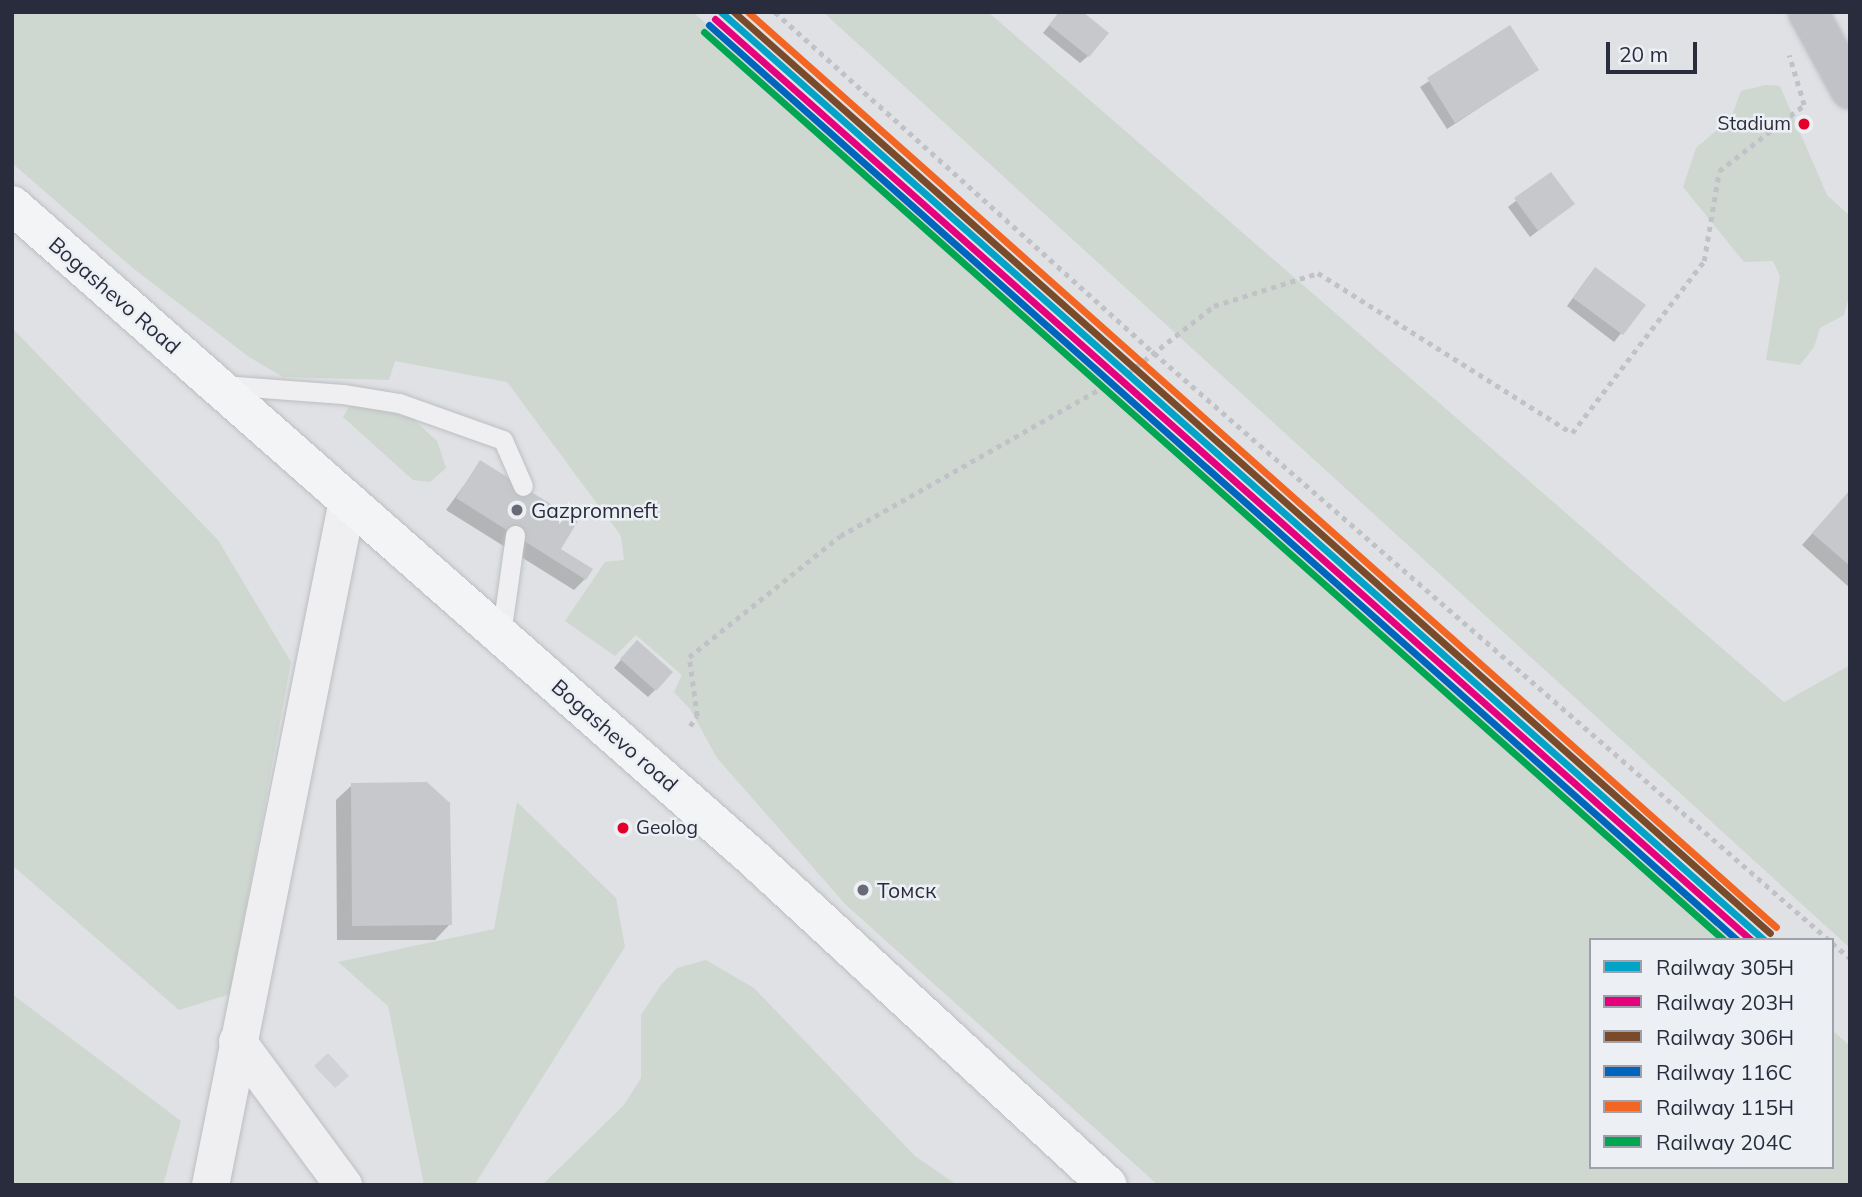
<!DOCTYPE html>
<html>
<head>
<meta charset="utf-8">
<style>
	body { margin:0 }
	#map { position:relative; width:1862px; height:1197px; overflow:hidden; background:#dfe1e4; font-family:Mulish,sans-serif }
	div>[style] { position:absolute }
	.built>* { inset:0; background:#d0d2d8 }
	.green>* { inset:0; background:#ced8d0 }
	.shadow>* { inset:0; background:#0003 }
	.building>* { inset:0; background:#c7c8cc }
	.path>* { height:4.5px; margin-top:-2.25px; transform-origin:0; background:repeating-linear-gradient(90deg,#c1c2c7 0 5px,transparent 0 10px) }
	.roads { filter:drop-shadow(0 0 2px #bcbec1) drop-shadow(0 0 2px #bcbec1) }
	.lane>* { height:19px; margin:-9.5px; padding:0 9.5px; transform-origin:9.5px; border-radius:9.5px; background:#efeff1 }
	.street>* { height:37px; margin:-18.5px; padding:0 18.5px; transform-origin:18.5px; border-radius:18.5px; background:#efeff1 }
	.secondary>* { height:38px; margin:-19px; padding:0 19px; transform-origin:19px; border-radius:19px; background:#c0c2c7 }
	.primary>* { height:38px; margin:-19px; padding:0 19px; transform-origin:19px; border-radius:19px; background:#f3f4f5 }
	.rail-1>* { height:7px; margin:-3.5px; padding:0 3.5px; transform-origin:3.5px; border-radius:3.5px; background:#02a3c7 }
	.rail-2>* { height:7px; margin:-3.5px; padding:0 3.5px; transform-origin:3.5px; border-radius:3.5px; background:#e5007d }
	.rail-3>* { height:7px; margin:-3.5px; padding:0 3.5px; transform-origin:3.5px; border-radius:3.5px; background:#7a4b2a }
	.rail-4>* { height:7px; margin:-3.5px; padding:0 3.5px; transform-origin:3.5px; border-radius:3.5px; background:#0065bd }
	.rail-5>* { height:7px; margin:-3.5px; padding:0 3.5px; transform-origin:3.5px; border-radius:3.5px; background:#f26522 }
	.rail-6>* { height:7px; margin:-3.5px; padding:0 3.5px; transform-origin:3.5px; border-radius:3.5px; background:#00a651 }
	.dots>* { width:19px; height:19px; translate:-50% -50%; box-sizing:border-box; border:4px solid #eceff4; border-radius:50% }
	span { translate:-50% -50%; white-space:nowrap; text-align:center; line-height:1.15; -webkit-text-stroke:5px #eceff4; paint-order:stroke }
	.bus-label { font-size:19px; color:#282c3c }
	.right { translate:-100% -50%; text-align:right }
	.left { translate:0 -50%; text-align:left }
	.street-label { font-size:21px; color:#282c3c }
	.poi-label { font-size:21px; color:#282c3c }
	.frame { position:absolute; inset:0; border:14px solid #282c3c; pointer-events:none }
	.legend { position:absolute; left:1589px; top:938px; width:245px; height:231px; box-sizing:border-box; background:#eceff4; border:2px solid #9ea1aa; margin:0; padding:9px 12px; list-style:none; font-size:21px; color:#282c3c }
	.legend li { display:flex; align-items:center; gap:14px; height:35px }
	.legend b { width:35px; border:2px solid #9ea1aa }
	.scale { position:absolute; left:1606px; top:42px; width:91px; height:32px; box-sizing:border-box; border:4px solid #282c3c; border-top:0; padding-left:9px; font-size:21px; line-height:24px; white-space:nowrap; color:#282c3c; -webkit-text-stroke:5px #eceff4; paint-order:stroke }
</style>
</head>
<body>
<div id="map">
	<div class="built">
		<i style="clip-path:polygon(328px 1053px,349px 1076px,335px 1088px,314px 1066px)"></i>
	</div>
	<div class="green">
		<i style="clip-path:polygon(12px 12px,693px 12px,1732px 940px,1591px 940px,1591px 1167px,1832px 1167px,1832px 1030px,1850px 1046px,1850px 1185px,1158px 1185px,846px 905px,717px 758px,690px 709px,674px 692px,682px 675px,636px 635px,615px 656px,565px 621px,605px 562px,624px 560px,621px 536px,507px 382px,395px 361px,389px 380px,283px 377px,249px 357px,134px 269px,12px 163px)"></i>
		<i style="clip-path:polygon(823px 12px,988px 12px,1784px 702px,1850px 665px,1850px 948px)"></i>
		<i style="clip-path:polygon(1766px 85px,1780px 86px,1827px 195px,1850px 216px,1850px 293px,1844px 315px,1820px 328px,1814px 347px,1800px 365px,1766px 360px,1780px 276px,1773px 261px,1744px 262px,1683px 187px,1696px 148px,1731px 118px,1741px 91px)"></i>
		<i style="clip-path:polygon(12px 328px,218px 540px,291px 662px,230px 994px,179px 1010px,12px 865px)"></i>
		<i style="clip-path:polygon(351px 403px,412px 418px,437px 441px,446px 468px,430px 482px,413px 480px,343px 417px)"></i>
		<i style="clip-path:polygon(517px 802px,616px 898px,625px 947px,475px 1184px,424px 1185px,388px 1006px,338px 962px,494px 929px)"></i>
		<i style="clip-path:polygon(706px 960px,754px 988px,915px 1156px,957px 1185px,542px 1185px,624px 1105px,641px 1078px,641px 1015px,661px 985px,677px 968px)"></i>
		<i style="clip-path:polygon(12px 994px,181px 1121px,163px 1185px,12px 1185px)"></i>
	</div>
	<div class="shadow">
		<i style="clip-path:polygon(1060px 12px,1088px 56px,1080px 63px,1043px 33px)"></i>
		<i style="clip-path:polygon(1510px 28px,1537px 70px,1447px 129px,1420px 87px)"></i>
		<i style="clip-path:polygon(1551px 174px,1573px 204px,1530px 237px,1508px 207px)"></i>
		<i style="clip-path:polygon(1588px 277px,1643px 306px,1614px 342px,1567px 306px)"></i>
		<i style="clip-path:polygon(481px 462px,585px 579px,574px 590px,446px 510px)"></i>
		<i style="clip-path:polygon(1850px 491px,1850px 588px,1802px 545px)"></i>
		<i style="clip-path:polygon(629px 650px,655px 690px,648px 697px,614px 668px)"></i>
		<i style="clip-path:polygon(352px 785px,450px 924px,435px 940px,337px 940px,336px 800px)"></i>
	</div>
	<div class="building">
		<i style="clip-path:polygon(1059px 12px,1083px 12px,1109px 33px,1089px 57px,1049px 25px)"></i>
		<i style="clip-path:polygon(1510px 25px,1539px 70px,1455px 123px,1427px 78px)"></i>
		<i style="clip-path:polygon(1551px 172px,1575px 204px,1538px 231px,1514px 198px)"></i>
		<i style="clip-path:polygon(1595px 267px,1646px 305px,1623px 335px,1573px 298px)"></i>
		<i style="clip-path:polygon(480px 460px,578px 521px,561px 549px,593px 569px,586px 580px,456px 498px)"></i>
		<i style="clip-path:polygon(1850px 490px,1850px 566px,1812px 533px)"></i>
		<i style="clip-path:polygon(637px 640px,673px 672px,656px 691px,620px 659px)"></i>
		<i style="clip-path:polygon(427px 782px,450px 803px,452px 925px,352px 926px,351px 783px)"></i>
	</div>
	<div class="path">
		<i style="left:775px;top:12px;width:510px;rotate:41.98deg"></i>
		<i style="left:1154px;top:353px;width:895px;rotate:41.01deg"></i>
		<i style="left:690px;top:726px;width:12px;rotate:-55deg"></i>
		<i style="left:697px;top:716px;width:60px;rotate:-97.7deg"></i>
		<i style="left:689px;top:657px;width:193px;rotate:-38.7deg"></i>
		<i style="left:840px;top:536px;width:331px;rotate:-29.5deg"></i>
		<i style="left:1128px;top:373px;width:109px;rotate:-37.9deg"></i>
		<i style="left:1214px;top:306px;width:109px;rotate:-17.6deg"></i>
		<i style="left:1318px;top:273px;width:300px;rotate:32.2deg"></i>
		<i style="left:1572px;top:433px;width:217px;rotate:-52.5deg"></i>
		<i style="left:1704px;top:261px;width:91px;rotate:-80.5deg"></i>
		<i style="left:1719px;top:171px;width:108px;rotate:-37.8deg"></i>
		<i style="left:1804px;top:105px;width:52px;rotate:-106.7deg"></i>
		<i style="left:1832px;top:943px;width:23px;rotate:40deg"></i>
	</div>
	<div class="roads">
		<div class="lane">
			<i style="left:222px;top:385px;width:121px;rotate:4.3deg"></i>
			<i style="left:343px;top:394px;width:57px;rotate:9.1deg"></i>
			<i style="left:399px;top:403px;width:110px;rotate:19.6deg"></i>
			<i style="left:503px;top:440px;width:50px;rotate:66.5deg"></i>
			<i style="left:501px;top:635px;width:101px;rotate:-82deg"></i>
		</div>
		<div class="street">
			<i style="left:237px;top:1041px;width:179px;rotate:53.6deg"></i>
			<i style="left:210px;top:1185px;width:699px;rotate:-78.69deg"></i>
		</div>
		<div class="secondary">
			<i style="left:1808px;top:12px;width:88px;rotate:61.4deg"></i>
		</div>
		<div class="primary">
			<i style="left:12px;top:205px;width:986px;rotate:41.38deg"></i>
			<i style="left:752px;top:857px;width:484px;rotate:42.7deg"></i>
		</div>
	</div>
	<div class="rail-1">
		<i style="left:721px;top:12px;width:1396px;rotate:41.66deg"></i>
	</div>
	<div class="rail-2">
		<i style="left:715px;top:19px;width:1386px;rotate:41.64deg"></i>
	</div>
	<div class="rail-3">
		<i style="left:734px;top:12px;width:1386px;rotate:41.64deg"></i>
	</div>
	<div class="rail-4">
		<i style="left:709px;top:25px;width:1376px;rotate:41.67deg"></i>
	</div>
	<div class="rail-5">
		<i style="left:748px;top:12px;width:1376px;rotate:41.67deg"></i>
	</div>
	<div class="rail-6">
		<i style="left:704px;top:32px;width:1366px;rotate:41.68deg"></i>
	</div>
	<div class="dots">
		<i style="left:1804px;top:124px;background:#e4002b"></i>
		<i style="left:517px;top:510px;background:#686b77"></i>
		<i style="left:623px;top:828px;background:#e4002b"></i>
		<i style="left:863px;top:890px;background:#686b77"></i>
	</div>
	<div class="bus-label">
		<span class="right" style="left:1791px;top:124px">Stadium</span>
		<span class="left" style="left:636px;top:828px">Geolog</span>
	</div>
	<div class="street-label">
		<span style="left:115px;top:295px;rotate:41deg">Bogashevo Road</span>
		<span style="left:615px;top:735px;rotate:41deg">Bogashevo road</span>
	</div>
	<div class="poi-label">
		<span class="left" style="left:531px;top:510px">Gazpromneft</span>
		<span class="left" style="left:877px;top:890px">Томск</span>
	</div>
	<div class="frame"></div>
	<ul class="legend">
	<li><b style="height:9px;background:#02a3c7"></b>Railway 305Н</li>
	<li><b style="height:9px;background:#e5007d"></b>Railway 203Н</li>
	<li><b style="height:9px;background:#7a4b2a"></b>Railway 306Н</li>
	<li><b style="height:9px;background:#0065bd"></b>Railway 116С</li>
	<li><b style="height:9px;background:#f26522"></b>Railway 115Н</li>
	<li><b style="height:9px;background:#00a651"></b>Railway 204С</li>
	</ul>
	<div class="scale">20 m</div>
</div>
</body>
</html>
